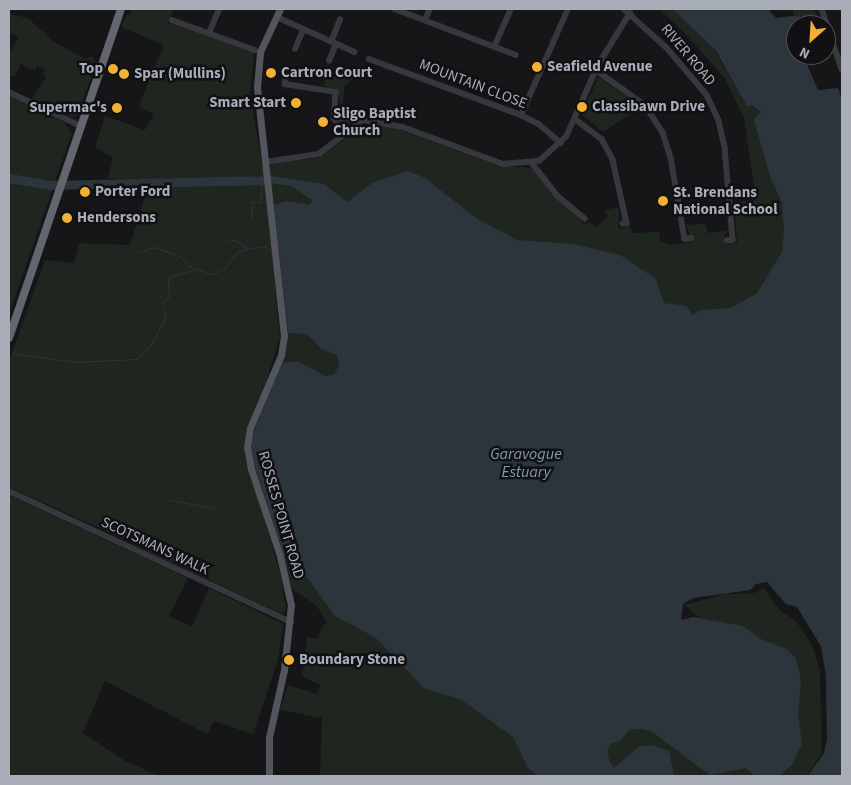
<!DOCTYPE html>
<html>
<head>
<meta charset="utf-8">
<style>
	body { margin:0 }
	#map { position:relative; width:851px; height:785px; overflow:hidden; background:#161618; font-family:"Source Sans 3",sans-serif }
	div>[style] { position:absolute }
	.green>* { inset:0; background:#1e261f }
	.water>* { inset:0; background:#2c353c }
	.stream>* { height:1px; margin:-0.5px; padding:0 0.5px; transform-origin:0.5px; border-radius:0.5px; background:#2c353c }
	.river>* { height:9px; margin:-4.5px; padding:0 4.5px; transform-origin:4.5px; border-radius:4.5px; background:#2c353c }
	.minor>* { height:5.5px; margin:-2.75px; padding:0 2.75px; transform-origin:2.75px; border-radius:2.75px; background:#37383d }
	.major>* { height:7px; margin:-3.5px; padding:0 3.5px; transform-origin:3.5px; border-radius:3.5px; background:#53555c }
	.highway>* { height:8px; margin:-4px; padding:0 4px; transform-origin:4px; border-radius:4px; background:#63666e }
	.dots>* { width:14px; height:14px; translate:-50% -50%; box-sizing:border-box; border:2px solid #111113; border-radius:50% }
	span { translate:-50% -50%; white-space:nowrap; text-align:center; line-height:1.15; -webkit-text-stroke:5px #111113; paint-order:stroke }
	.street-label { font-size:15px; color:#a8adb8 }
	.poi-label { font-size:15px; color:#a8adb8; font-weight:700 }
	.left { translate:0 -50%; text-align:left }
	.right { translate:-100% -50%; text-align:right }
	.water-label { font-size:16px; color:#7f9bb3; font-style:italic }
	.frame { position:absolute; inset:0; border:10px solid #a8adb8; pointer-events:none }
	.north { position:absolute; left:786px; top:15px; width:50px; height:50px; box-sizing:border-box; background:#111113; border:1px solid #4d4f55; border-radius:50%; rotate:206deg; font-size:14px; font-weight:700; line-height:20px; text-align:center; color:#a8adb8 }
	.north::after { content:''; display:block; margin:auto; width:18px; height:22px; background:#f2b134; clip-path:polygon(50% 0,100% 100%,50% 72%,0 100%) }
</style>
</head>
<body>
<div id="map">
	<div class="green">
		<i style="clip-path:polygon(130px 9px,174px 9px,167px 24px,172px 23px,254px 53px,250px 93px,264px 176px,144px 181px,108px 178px,113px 158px,95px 147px,105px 116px,145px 130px,154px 114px,140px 107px,141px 100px,164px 45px,121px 27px,127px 14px,131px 15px)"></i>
		<i style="clip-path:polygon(659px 9px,690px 9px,747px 105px,751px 105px,761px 112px,794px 179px,842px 776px,808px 776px,824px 753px,827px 740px,826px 675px,821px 646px,797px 607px,786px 604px,767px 582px,756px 584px,750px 590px,693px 598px,683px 604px,681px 620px,699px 618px,685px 605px,724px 594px,754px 593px,764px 588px,779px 610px,796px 621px,812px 645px,820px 670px,822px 753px,807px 776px,320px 776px,322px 718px,280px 710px,288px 685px,317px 694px,320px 685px,302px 676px,307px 637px,318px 639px,323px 625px,327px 624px,317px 606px,293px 590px,254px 464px,255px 428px,283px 359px,288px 333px,269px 167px,274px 163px,319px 158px,363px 125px,395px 128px,496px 165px,533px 168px,579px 216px,582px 224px,590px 223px,596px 227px,608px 216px,604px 210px,619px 207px,618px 229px,631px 227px,632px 233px,659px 232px,660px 242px,671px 245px,693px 242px,686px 225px,705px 224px,708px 233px,729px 230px,724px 236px,725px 244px,737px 243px,734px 202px,756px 200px,744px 118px,725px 79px,688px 36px)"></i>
		<i style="clip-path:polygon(793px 9px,814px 10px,822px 25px,802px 25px,801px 15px,794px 16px)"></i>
		<i style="clip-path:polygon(9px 14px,28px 18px,54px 42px,86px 59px,92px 56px,96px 63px,77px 116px,72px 117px,32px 99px,46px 77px,43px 75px,45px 70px,37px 66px,35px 71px,21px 64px,15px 76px,9px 76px,9px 55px,18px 37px,9px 32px)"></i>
		<i style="clip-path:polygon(327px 65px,355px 76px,345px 86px,341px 114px,338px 91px,324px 86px)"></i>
		<i style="clip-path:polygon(599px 77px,641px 107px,603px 132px,581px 114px)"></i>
		<i style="clip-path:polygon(9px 95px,65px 123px,72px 133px,9px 314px)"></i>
		<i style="clip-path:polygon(205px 181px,265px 182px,280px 337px,245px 452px,281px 577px,286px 610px,282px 614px,134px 545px,130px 538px,128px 541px,9px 487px,9px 362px,45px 260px,74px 263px,79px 243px,130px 245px,149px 184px)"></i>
		<i style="clip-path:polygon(9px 495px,188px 578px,169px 616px,192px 627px,209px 588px,283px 624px,278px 660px,253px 734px,214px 721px,207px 734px,105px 681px,83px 733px,125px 761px,159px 776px,9px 776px)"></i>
	</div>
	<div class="water">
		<i style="clip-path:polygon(673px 9px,768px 9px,776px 18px,801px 15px,796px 22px,796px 55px,803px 55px,818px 90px,838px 88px,842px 100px,842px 776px,808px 776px,824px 753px,827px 740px,826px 675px,821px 646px,797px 607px,786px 604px,767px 582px,756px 584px,750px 590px,693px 598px,683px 604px,681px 620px,693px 617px,743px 626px,761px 639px,787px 649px,796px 658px,801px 680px,798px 714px,802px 744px,793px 763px,780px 776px,755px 776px,746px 768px,710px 775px,651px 731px,640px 729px,629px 730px,621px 740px,611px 744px,607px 751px,610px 763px,614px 768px,640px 746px,652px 745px,669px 751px,674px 776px,538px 776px,528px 768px,513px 737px,460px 699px,425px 689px,376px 638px,335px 616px,309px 580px,293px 566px,290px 556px,284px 555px,254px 464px,251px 444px,255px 428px,282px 363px,297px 361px,325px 376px,334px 375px,339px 365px,337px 355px,321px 349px,307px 334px,288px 333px,274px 205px,286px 201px,310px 205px,312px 200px,291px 186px,271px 183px,270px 176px,324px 184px,347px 202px,372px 183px,408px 171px,425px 178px,476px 218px,517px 240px,573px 244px,620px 255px,656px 279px,664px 303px,686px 306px,693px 315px,699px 310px,731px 308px,757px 293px,782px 252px,784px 232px,782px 202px,771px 179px,754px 120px,761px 112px,752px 105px,747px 106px,716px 51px)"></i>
	</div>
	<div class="stream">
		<i style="left:251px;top:219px;width:17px;rotate:-87deg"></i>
		<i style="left:252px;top:202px;width:8px"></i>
		<i style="left:260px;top:202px;width:21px;rotate:-85deg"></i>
		<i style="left:226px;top:241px;width:10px;rotate:-6deg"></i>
		<i style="left:236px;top:240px;width:15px;rotate:37deg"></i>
		<i style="left:138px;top:252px;width:17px;rotate:-17deg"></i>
		<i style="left:154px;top:247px;width:29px;rotate:20deg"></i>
		<i style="left:181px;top:257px;width:16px;rotate:45deg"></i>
		<i style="left:12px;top:353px;width:64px;rotate:8.1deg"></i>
		<i style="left:75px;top:362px;width:62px;rotate:-2.8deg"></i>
		<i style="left:137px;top:359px;width:20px;rotate:-45deg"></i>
		<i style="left:151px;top:345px;width:30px;rotate:-62deg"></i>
		<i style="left:165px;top:319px;width:17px;rotate:-100deg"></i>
		<i style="left:162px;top:302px;width:9px;rotate:-36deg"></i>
		<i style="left:169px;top:297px;width:20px;rotate:-93deg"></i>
		<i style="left:168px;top:277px;width:30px;rotate:-15deg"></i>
		<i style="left:197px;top:269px;width:15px;rotate:20deg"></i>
		<i style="left:211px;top:274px;width:6px;rotate:-18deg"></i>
		<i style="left:217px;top:272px;width:8px;rotate:-23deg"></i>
		<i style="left:224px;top:269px;width:23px;rotate:-52deg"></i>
		<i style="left:238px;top:251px;width:26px;rotate:-11deg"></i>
		<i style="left:264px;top:246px;width:11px;rotate:34deg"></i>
		<i style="left:170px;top:500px;width:48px;rotate:10.8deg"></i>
	</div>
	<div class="river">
		<i style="left:9px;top:178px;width:43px;rotate:9.5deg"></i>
		<i style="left:51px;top:185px;width:220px;rotate:-1.3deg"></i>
	</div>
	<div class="minor">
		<i style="left:395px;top:9px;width:129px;rotate:20.8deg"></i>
		<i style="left:624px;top:9px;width:58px;rotate:42.2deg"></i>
		<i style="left:667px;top:48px;width:62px;rotate:49.6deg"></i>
		<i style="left:707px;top:95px;width:29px;rotate:65deg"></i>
		<i style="left:719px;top:121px;width:28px;rotate:77deg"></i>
		<i style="left:725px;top:148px;width:92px;rotate:85deg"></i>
		<i style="left:733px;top:240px;width:6px;rotate:171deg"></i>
		<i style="left:822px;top:9px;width:63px;rotate:71.6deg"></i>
		<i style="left:277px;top:17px;width:85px;rotate:24.2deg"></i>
		<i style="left:172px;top:20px;width:88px;rotate:19.9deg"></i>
		<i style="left:425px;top:20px;width:12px;rotate:-66deg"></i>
		<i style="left:209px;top:33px;width:26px;rotate:-67deg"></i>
		<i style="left:331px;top:42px;width:24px;rotate:-68deg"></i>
		<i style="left:494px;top:47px;width:42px;rotate:-65.9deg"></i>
		<i style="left:295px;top:49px;width:21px;rotate:-67deg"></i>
		<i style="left:369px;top:59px;width:162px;rotate:20.2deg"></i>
		<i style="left:521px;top:115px;width:20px;rotate:27deg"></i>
		<i style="left:539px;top:124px;width:29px;rotate:41deg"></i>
		<i style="left:329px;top:61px;width:18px;rotate:-68deg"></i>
		<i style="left:596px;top:70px;width:60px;rotate:35.5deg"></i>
		<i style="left:645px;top:105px;width:33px;rotate:57deg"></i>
		<i style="left:663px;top:133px;width:26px;rotate:72deg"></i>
		<i style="left:671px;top:158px;width:82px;rotate:80.2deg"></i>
		<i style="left:685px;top:239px;width:6px;rotate:-9deg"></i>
		<i style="left:287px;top:71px;width:13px;rotate:99deg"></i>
		<i style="left:285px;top:84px;width:52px;rotate:8.9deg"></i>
		<i style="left:336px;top:92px;width:26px;rotate:94deg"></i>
		<i style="left:334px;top:118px;width:19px;rotate:54deg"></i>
		<i style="left:9px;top:92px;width:80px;rotate:25.3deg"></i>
		<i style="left:521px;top:115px;width:116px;rotate:-66.1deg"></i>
		<i style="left:334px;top:118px;width:26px;rotate:7deg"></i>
		<i style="left:575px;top:119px;width:34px;rotate:37deg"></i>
		<i style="left:602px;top:139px;width:24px;rotate:62deg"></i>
		<i style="left:613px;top:160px;width:65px;rotate:77.5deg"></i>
		<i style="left:627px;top:223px;width:4px;rotate:166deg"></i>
		<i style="left:265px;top:162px;width:55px;rotate:-8.4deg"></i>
		<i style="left:319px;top:154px;width:56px;rotate:-37.7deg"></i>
		<i style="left:363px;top:120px;width:41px;rotate:9.9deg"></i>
		<i style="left:403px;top:127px;width:107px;rotate:20.3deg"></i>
		<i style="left:503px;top:164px;width:36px;rotate:-5deg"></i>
		<i style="left:539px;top:161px;width:36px;rotate:-42deg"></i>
		<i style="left:566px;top:137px;width:79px;rotate:-66deg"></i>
		<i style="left:598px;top:65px;width:61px;rotate:-58.4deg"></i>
		<i style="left:532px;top:163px;width:42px;rotate:51.8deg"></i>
		<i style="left:558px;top:196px;width:35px;rotate:40deg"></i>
		<i style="left:9px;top:491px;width:311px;rotate:24.9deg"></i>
	</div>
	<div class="major">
		<i style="left:269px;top:776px;width:39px;rotate:-90deg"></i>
		<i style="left:269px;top:737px;width:69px;rotate:-77.4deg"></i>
		<i style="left:284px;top:670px;width:65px;rotate:-83.9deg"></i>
		<i style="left:291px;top:605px;width:50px;rotate:-102.7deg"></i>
		<i style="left:280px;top:556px;width:92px;rotate:-108.4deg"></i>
		<i style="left:251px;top:469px;width:22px;rotate:-100deg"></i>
		<i style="left:247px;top:447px;width:19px;rotate:-81deg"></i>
		<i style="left:250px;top:428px;width:79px;rotate:-67deg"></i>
		<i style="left:281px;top:355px;width:19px;rotate:-81deg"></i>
		<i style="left:284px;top:336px;width:250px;rotate:-96.2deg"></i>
		<i style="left:257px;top:87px;width:35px;rotate:-85deg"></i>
		<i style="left:260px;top:52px;width:47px;rotate:-65.1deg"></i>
	</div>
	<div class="highway">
		<i style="left:9px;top:338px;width:348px;rotate:-71.2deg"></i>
	</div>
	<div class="dots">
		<i style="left:537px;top:67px;background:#f2b134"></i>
		<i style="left:113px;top:69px;background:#f2b134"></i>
		<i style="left:271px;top:73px;background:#f2b134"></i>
		<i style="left:124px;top:74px;background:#f2b134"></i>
		<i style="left:296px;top:103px;background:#f2b134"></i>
		<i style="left:582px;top:107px;background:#f2b134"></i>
		<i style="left:117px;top:108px;background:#f2b134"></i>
		<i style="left:323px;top:122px;background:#f2b134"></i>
		<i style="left:85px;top:192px;background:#f2b134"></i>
		<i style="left:663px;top:201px;background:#f2b134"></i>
		<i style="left:67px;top:218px;background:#f2b134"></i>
		<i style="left:289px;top:660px;background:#f2b134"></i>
	</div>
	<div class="street-label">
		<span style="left:688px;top:55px;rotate:50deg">RIVER ROAD</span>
		<span style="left:473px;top:84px;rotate:21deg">MOUNTAIN CLOSE</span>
		<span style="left:281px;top:515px;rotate:74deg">ROSSES POINT ROAD</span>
		<span style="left:155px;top:546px;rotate:25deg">SCOTSMANS WALK</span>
	</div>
	<div class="poi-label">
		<span class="left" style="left:547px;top:67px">Seafield Avenue</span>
		<span class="right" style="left:103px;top:69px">Top</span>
		<span class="left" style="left:281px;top:73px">Cartron Court</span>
		<span class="left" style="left:134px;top:74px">Spar (Mullins)</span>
		<span class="right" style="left:286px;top:103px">Smart Start</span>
		<span class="left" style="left:592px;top:107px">Classibawn Drive</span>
		<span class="right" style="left:107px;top:108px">Supermac's</span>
		<span class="left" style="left:333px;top:122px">Sligo Baptist<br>Church</span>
		<span class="left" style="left:95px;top:192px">Porter Ford</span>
		<span class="left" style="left:673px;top:201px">St. Brendans<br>National School</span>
		<span class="left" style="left:77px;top:218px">Hendersons</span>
		<span class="left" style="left:299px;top:660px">Boundary Stone</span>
	</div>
	<div class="water-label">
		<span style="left:526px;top:463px">Garavogue<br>Estuary</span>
	</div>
	<div class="frame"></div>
	<div class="north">N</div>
</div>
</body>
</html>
